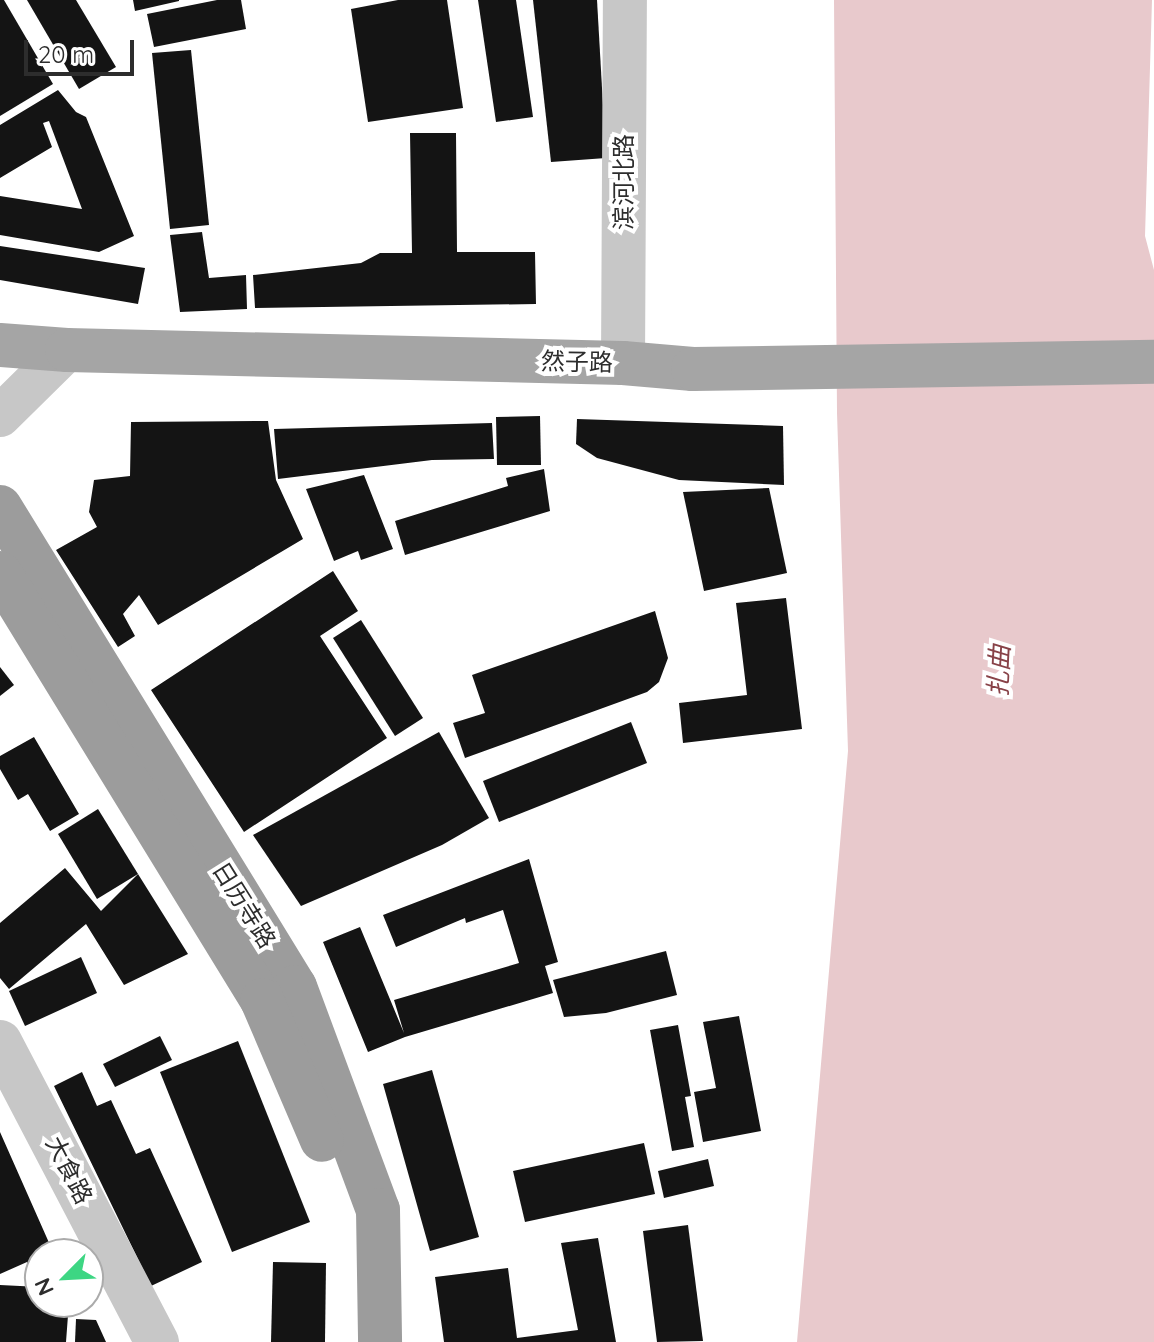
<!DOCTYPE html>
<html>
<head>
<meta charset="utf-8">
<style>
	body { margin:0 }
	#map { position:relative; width:1154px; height:1342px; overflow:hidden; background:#fff; font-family:Quicksand,"Noto Sans SC",sans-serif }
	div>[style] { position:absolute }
	.water>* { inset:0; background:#e8c9cc }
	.building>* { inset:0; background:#141414 }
	.minor>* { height:42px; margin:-21px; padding:0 21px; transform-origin:21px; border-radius:21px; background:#c7c7c7 }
	.tertiary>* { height:44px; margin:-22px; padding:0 22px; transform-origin:22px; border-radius:22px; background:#c7c7c7 }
	.primary>* { height:44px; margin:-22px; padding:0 22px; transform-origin:22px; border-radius:22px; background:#a5a5a5 }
	.trunk>* { height:44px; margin:-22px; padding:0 22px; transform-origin:22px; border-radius:22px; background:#9c9c9c }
	span { translate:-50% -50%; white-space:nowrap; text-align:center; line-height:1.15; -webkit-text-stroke:8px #fff; paint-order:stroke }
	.street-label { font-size:24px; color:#2d2d2d }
	.water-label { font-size:26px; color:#884248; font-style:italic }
	.north { position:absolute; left:24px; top:1238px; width:80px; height:80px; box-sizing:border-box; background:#fff; border:2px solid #ababab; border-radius:50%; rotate:246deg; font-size:22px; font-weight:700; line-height:32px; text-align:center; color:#2d2d2d }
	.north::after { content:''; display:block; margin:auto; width:28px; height:36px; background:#3dd683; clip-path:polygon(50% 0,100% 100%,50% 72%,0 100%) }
	.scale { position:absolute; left:24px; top:40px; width:110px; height:36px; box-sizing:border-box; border:4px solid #2d2d2d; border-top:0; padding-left:10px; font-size:24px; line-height:28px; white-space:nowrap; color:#2d2d2d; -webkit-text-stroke:6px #fff; paint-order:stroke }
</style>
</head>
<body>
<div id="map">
	<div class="water">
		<i style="clip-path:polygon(834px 0,1152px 0,1145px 236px,1154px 270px,1154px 1342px,797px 1342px,848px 751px,837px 413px)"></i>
	</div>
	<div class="building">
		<i style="clip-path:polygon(0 0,4px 0,53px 84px,0 116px)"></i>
		<i style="clip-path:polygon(27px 0,76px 0,116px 67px,79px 89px)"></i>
		<i style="clip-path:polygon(133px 0,179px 0,179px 1px,135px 11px)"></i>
		<i style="clip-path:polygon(217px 0,241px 0,246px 29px,154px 47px,147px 14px)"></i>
		<i style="clip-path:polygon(398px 0,447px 0,463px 108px,368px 122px,351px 9px)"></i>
		<i style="clip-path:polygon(478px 0,516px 0,533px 117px,496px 122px)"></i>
		<i style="clip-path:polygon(533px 0,597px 0,606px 158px,551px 162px)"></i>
		<i style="clip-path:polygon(191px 50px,209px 225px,170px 229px,152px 53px)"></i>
		<i style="clip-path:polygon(58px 90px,76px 112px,86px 117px,134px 236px,99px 252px,0 235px,0 196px,82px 209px,49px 121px,43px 123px,52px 147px,0 178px,0 125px)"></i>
		<i style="clip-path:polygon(410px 133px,456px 133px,457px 252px,535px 252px,536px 304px,255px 308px,253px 275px,361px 263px,380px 253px,412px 253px)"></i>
		<i style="clip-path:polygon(202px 232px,209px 278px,246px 275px,247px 309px,180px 312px,170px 235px)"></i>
		<i style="clip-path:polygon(0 246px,145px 268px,138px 304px,0 280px)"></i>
		<i style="clip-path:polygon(540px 416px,541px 465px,497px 465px,496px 417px)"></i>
		<i style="clip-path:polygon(577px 419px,783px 426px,784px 485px,679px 480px,597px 458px,576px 444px)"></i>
		<i style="clip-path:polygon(268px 421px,276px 480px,303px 539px,158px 625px,139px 595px,123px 614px,135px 636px,118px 647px,56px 550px,97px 527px,89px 512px,94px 480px,130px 476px,131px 422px)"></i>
		<i style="clip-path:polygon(492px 423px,494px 459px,432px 460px,278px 479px,274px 429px)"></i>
		<i style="clip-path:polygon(544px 469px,550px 511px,405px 555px,395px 521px,508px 486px,506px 478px)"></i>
		<i style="clip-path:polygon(364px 475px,393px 549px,361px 560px,358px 551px,334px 561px,306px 489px)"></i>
		<i style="clip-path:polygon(769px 488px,787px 573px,704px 591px,683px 492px)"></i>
		<i style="clip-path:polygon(333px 571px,358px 611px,320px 636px,387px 738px,244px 832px,151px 690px)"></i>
		<i style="clip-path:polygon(786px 598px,802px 729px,683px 743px,679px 703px,747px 695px,736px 603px)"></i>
		<i style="clip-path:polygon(655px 611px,668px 658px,659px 682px,647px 692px,465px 758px,453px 723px,485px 713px,472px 675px)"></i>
		<i style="clip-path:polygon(361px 620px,423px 718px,395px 736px,333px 638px)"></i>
		<i style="clip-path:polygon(0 667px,14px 685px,0 696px)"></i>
		<i style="clip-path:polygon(631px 722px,647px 763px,499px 822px,483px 781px)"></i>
		<i style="clip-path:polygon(439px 732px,489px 818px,442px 845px,301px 906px,253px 835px)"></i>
		<i style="clip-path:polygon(34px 737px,79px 814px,50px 831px,28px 794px,18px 800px,0 769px,0 756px)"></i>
		<i style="clip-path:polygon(98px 809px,138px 874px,97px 899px,58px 834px)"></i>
		<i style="clip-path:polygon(529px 859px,558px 962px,545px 966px,553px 993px,405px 1037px,368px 1052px,323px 942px,360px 927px,404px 1033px,394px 1000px,519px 963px,503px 910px,466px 923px,465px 918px,396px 947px,383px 915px)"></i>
		<i style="clip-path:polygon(65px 868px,101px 911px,138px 874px,188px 954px,124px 985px,86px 924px,9px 989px,0 978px,0 923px)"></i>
		<i style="clip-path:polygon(666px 951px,677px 995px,606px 1013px,564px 1017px,553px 980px)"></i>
		<i style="clip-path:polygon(81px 957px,97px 993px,25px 1026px,9px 991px)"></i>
		<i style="clip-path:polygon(739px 1016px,761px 1131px,703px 1142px,694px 1092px,716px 1088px,703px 1022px)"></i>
		<i style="clip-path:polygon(678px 1025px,691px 1096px,685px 1097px,694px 1147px,672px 1151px,650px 1030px)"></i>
		<i style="clip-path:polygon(160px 1036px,172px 1060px,115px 1087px,103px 1064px)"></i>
		<i style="clip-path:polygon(238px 1041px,310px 1222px,232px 1252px,160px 1072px)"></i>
		<i style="clip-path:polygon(432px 1070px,479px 1237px,430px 1251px,383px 1084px)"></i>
		<i style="clip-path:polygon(82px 1072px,97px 1106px,111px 1100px,136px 1154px,150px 1148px,202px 1262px,151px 1286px,54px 1086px)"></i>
		<i style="clip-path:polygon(0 1132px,54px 1254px,40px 1254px,40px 1271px,33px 1274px,27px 1262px,0 1274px)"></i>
		<i style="clip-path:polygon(644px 1143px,655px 1194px,525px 1222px,513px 1171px)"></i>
		<i style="clip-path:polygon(708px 1159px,714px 1186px,664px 1198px,658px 1171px)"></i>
		<i style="clip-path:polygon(688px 1225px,703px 1341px,657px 1342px,643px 1231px)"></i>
		<i style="clip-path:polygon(598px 1238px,616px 1342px,444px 1342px,435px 1277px,508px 1268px,517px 1338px,578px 1330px,561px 1243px)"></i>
		<i style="clip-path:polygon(273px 1262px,326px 1263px,325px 1342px,271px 1342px)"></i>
		<i style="clip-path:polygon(0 1285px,40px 1287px,40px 1302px,69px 1302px,66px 1342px,0 1342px)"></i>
		<i style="clip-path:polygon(76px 1319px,96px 1320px,106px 1342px,75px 1342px)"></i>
	</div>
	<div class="minor">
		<i style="left:0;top:416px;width:94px;rotate:-44.6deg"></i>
	</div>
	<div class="tertiary">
		<i style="left:623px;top:363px;width:363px;rotate:-89.7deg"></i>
		<i style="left:0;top:1042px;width:339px;rotate:62.4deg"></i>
	</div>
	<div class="primary">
		<i style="left:0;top:345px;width:67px;rotate:4.3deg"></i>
		<i style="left:67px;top:350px;width:556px;rotate:1.34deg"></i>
		<i style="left:623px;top:363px;width:70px;rotate:4.9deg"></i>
		<i style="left:693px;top:369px;width:461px;rotate:-0.9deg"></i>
	</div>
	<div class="trunk">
		<i style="left:0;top:507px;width:563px;rotate:58.43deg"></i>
		<i style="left:295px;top:987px;width:238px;rotate:69.6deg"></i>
		<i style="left:378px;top:1210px;width:132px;rotate:89.1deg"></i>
		<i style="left:0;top:573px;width:501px;rotate:58.47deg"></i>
		<i style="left:262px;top:1000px;width:152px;rotate:66.8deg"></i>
	</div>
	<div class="street-label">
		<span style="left:624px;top:182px;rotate:-90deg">滨河北路</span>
		<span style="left:577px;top:362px;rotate:1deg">然子路</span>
		<span style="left:244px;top:905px;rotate:58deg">日历寺路</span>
		<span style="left:69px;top:1170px;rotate:63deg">大食路</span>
	</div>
	<div class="water-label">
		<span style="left:999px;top:671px;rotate:-87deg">扎曲</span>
	</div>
	<div class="north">N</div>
	<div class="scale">20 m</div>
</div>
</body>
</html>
